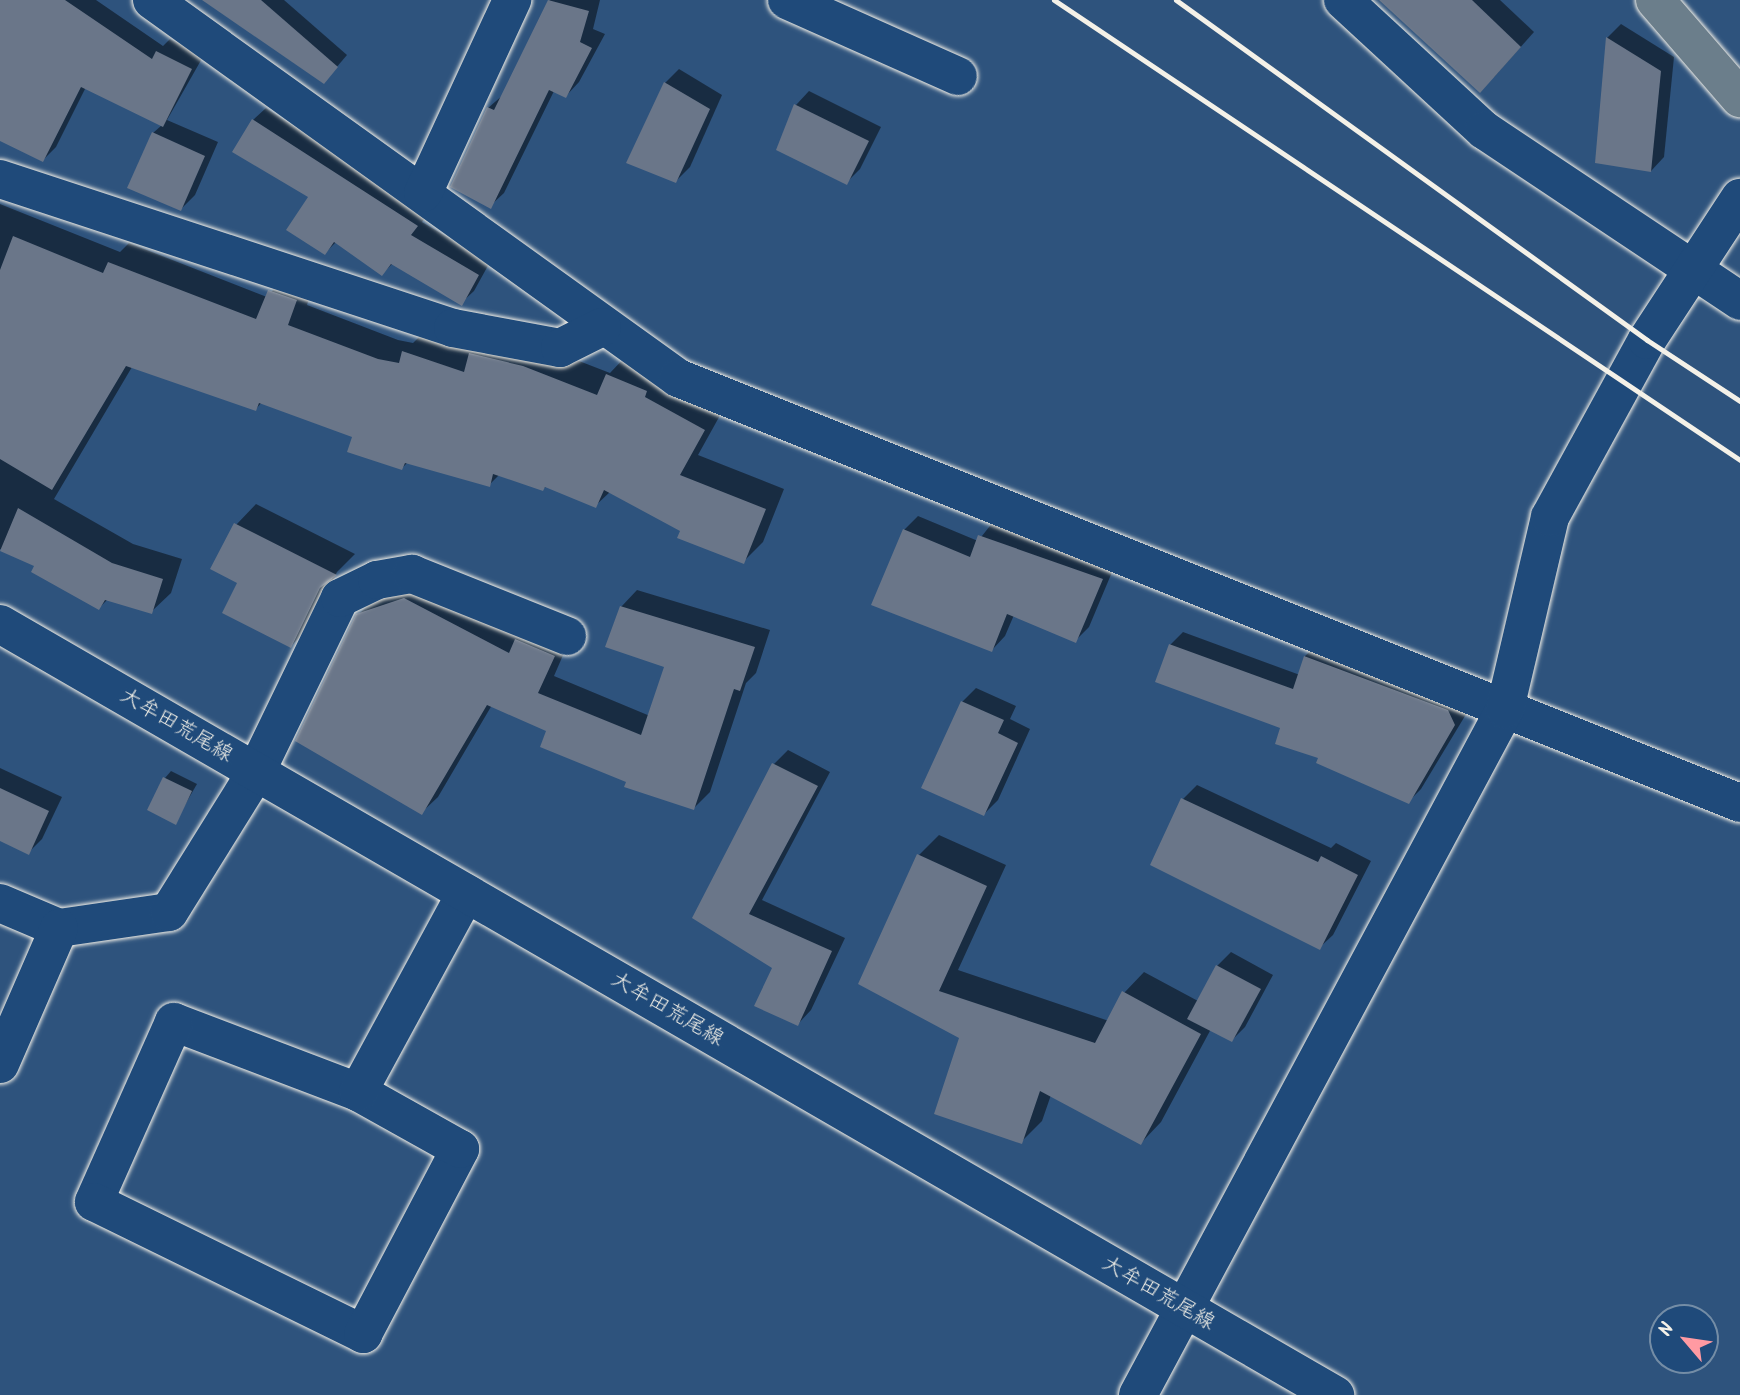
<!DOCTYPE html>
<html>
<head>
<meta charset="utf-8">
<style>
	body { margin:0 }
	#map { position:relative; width:1740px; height:1395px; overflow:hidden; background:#2e537d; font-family:Kalam,"Klee One",sans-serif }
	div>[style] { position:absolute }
	.shadow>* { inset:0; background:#0007 }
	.building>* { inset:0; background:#6a7689 }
	.roads { filter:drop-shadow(0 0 2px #f4f1e8) drop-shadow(0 0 2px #f4f1e8) }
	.minor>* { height:38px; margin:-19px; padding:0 19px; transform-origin:19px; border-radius:19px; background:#1f4a7a }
	.tertiary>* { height:38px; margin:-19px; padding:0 19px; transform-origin:19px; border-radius:19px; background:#1f4a7a }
	.secondary>* { height:38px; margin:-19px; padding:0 19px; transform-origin:19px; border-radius:19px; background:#1f4a7a }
	.trunk>* { height:38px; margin:-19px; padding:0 19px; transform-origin:19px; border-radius:19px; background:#6b7e8b }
	.rail>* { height:5px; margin:-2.5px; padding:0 2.5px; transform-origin:2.5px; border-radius:2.5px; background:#f4f1e8 }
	span { translate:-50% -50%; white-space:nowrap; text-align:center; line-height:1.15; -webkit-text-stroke:7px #1f4a7a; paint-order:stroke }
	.street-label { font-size:21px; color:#f4f1e8 }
	.north { position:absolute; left:1649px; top:1304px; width:70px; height:70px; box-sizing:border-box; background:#1f4a7a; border:2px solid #748da6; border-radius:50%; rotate:299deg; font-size:19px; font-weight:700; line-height:28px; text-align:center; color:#f4f1e8 }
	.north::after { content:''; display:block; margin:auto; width:24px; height:32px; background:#ff9aa2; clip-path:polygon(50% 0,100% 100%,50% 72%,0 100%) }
</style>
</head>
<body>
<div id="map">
	<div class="shadow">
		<i style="clip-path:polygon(0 0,96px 0,163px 46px,170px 39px,204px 55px,167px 120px,218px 142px,195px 195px,181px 209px,153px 133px,162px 125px,86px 87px,56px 147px,43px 160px,0 139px)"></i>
		<i style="clip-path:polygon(220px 0,284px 0,347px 55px,324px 82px)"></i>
		<i style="clip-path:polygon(550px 0,600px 0,593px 29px,605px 34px,579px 82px,566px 96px,554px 91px,504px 193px,490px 206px,488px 108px,503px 95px)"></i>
		<i style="clip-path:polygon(1382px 0,1500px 0,1534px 32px,1494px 77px)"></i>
		<i style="clip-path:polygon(1621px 24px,1674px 57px,1664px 157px,1651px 171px,1597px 162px,1607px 38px)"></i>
		<i style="clip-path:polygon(679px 69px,722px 95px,690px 167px,676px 181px,665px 83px)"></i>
		<i style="clip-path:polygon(809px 91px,881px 127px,860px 169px,846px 183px,778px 149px,796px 105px)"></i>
		<i style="clip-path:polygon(266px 108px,429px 213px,422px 222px,490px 262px,474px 291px,461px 303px,393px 263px,382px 274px,336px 242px,325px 253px,310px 197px,253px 120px)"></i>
		<i style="clip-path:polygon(0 204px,120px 252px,129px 243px,267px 297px,289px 271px,315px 280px,307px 305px,398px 340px,413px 343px,424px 332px,543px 347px,610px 373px,627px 355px,723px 410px,698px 455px,784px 489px,763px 542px,743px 562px,610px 492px,595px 506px,547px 486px,543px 489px,500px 474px,489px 485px,408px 462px,402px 468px,354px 436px,262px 402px,256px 409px,132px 367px,54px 499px,133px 544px,182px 559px,171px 593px,151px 612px,108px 599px,99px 608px,37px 565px,0 549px)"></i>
		<i style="clip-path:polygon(256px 504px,355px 554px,337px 572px,311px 626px,291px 646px,236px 525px)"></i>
		<i style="clip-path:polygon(918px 516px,978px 541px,993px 522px,1115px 565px,1089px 627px,1075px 641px,1014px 615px,1005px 636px,992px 650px,904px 530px)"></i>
		<i style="clip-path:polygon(402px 585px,570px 639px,554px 676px,650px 716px,666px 666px,621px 607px,637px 590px,770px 630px,756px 673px,746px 683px,710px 792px,694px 808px,628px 781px,548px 730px,492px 705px,438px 797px,421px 813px,358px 615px,375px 598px)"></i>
		<i style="clip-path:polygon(1183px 632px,1300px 675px,1305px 656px,1318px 644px,1468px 711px,1421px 789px,1408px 802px,1321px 757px,1170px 645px)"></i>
		<i style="clip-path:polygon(976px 688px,1016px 706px,1010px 719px,1030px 729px,998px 800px,984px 814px,962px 702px)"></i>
		<i style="clip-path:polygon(788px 750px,830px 772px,762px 900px,845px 938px,811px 1010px,798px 1024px,775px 967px,694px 918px,774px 764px)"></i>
		<i style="clip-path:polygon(0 768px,62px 797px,42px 839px,28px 853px,0 840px)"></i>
		<i style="clip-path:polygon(171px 771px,197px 784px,175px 822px,165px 778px)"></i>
		<i style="clip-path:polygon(1197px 785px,1331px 848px,1336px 843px,1371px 861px,1333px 935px,1319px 948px,1153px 864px,1183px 799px)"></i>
		<i style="clip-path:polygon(939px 835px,1006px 865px,958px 970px,1109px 1021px,1124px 993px,1144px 972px,1198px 1001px,1217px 966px,1231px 952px,1273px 975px,1245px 1027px,1232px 1040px,1211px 1029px,1161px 1122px,1141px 1143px,1051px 1095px,1042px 1121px,1021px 1142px,962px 1037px,860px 983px,919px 855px)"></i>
	</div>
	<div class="building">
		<i style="clip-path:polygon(0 0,65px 0,152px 59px,156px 51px,192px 69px,163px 127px,81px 87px,43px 162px,0 141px)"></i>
		<i style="clip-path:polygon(202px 0,261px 0,338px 67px,324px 84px)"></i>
		<i style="clip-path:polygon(548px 0,589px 11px,580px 42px,592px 48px,566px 98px,549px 90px,491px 209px,450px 187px,487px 107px,494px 110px)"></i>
		<i style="clip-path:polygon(1379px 0,1472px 0,1521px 47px,1480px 93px)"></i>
		<i style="clip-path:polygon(1606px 37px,1661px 71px,1651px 172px,1595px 163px)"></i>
		<i style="clip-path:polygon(664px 82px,710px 109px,676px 183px,626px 163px)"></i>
		<i style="clip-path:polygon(794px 104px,869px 141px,847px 185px,776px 150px)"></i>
		<i style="clip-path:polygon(252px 119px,418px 226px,411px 235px,479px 275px,462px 306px,391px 264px,382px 276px,334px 242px,325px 255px,286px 230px,308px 197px,232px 152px)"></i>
		<i style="clip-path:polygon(152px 132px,205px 156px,181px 211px,127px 188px)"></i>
		<i style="clip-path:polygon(13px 236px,103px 273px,108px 262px,256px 319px,268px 290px,297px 300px,288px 325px,378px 359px,399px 363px,402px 351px,464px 372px,469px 353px,523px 366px,597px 395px,606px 374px,647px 391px,645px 397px,705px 430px,680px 475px,766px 509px,744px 564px,677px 538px,680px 531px,604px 490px,596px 508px,545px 487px,543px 491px,493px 474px,490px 487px,405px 463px,402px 470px,347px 452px,352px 437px,259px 403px,256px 411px,126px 366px,52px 490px,0 459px,0 270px)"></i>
		<i style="clip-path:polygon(18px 508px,112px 563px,163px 579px,152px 614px,105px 600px,99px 610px,31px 572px,34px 566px,0 551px)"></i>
		<i style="clip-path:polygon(234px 523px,337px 575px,320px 588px,291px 648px,222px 613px,237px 583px,210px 569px)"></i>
		<i style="clip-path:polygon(903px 529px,970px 557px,978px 535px,1103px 579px,1076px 643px,1007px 614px,992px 652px,871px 605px)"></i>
		<i style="clip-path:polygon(404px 598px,509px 653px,515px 639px,555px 656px,538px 693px,641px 735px,664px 667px,605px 647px,620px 606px,755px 647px,740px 691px,734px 689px,694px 810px,624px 787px,626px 782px,540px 747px,546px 731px,487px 705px,422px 815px,295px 741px,356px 614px)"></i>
		<i style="clip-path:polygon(1169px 644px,1293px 689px,1304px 656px,1448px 710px,1455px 725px,1409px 804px,1316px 763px,1318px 758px,1275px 744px,1280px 728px,1155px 682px)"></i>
		<i style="clip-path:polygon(961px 701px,1004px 720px,998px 733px,1018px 743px,984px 816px,921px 788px)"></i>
		<i style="clip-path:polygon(772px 763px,818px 786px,749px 914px,832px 951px,798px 1026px,754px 1006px,772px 968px,692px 918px)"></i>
		<i style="clip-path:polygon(163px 777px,192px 791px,176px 825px,147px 810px)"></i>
		<i style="clip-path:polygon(0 788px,49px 811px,29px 855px,0 841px)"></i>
		<i style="clip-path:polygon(1181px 798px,1318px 862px,1321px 856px,1358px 875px,1320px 950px,1150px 865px)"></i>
		<i style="clip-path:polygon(917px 854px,987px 886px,939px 991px,1095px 1043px,1122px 991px,1201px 1034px,1141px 1145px,1040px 1091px,1022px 1144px,934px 1114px,959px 1038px,858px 984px)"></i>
		<i style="clip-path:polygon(1216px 965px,1261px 989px,1232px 1042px,1187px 1019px)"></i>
	</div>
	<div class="roads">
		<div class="minor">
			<i style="left:152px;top:0;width:648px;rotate:35.7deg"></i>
			<i style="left:678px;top:378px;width:1144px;rotate:21.81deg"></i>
			<i style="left:787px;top:0;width:187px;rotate:24deg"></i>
			<i style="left:1343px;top:0;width:192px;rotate:42.7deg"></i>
			<i style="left:1484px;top:130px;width:308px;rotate:33.7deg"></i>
			<i style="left:0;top:179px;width:477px;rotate:18.2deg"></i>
			<i style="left:453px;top:328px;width:109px;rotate:10.6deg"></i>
			<i style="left:560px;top:348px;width:47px;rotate:-26.6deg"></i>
			<i style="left:423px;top:193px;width:213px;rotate:-65.2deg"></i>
			<i style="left:0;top:903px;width:64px;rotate:23deg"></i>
			<i style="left:59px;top:928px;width:111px;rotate:-8.3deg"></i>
			<i style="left:169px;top:912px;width:165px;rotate:-58.1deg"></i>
			<i style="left:256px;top:772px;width:193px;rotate:-64.2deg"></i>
			<i style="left:340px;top:598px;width:41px;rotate:-25.9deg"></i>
			<i style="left:377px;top:580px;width:36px;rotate:-10deg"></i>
			<i style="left:412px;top:574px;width:167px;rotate:21.8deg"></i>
			<i style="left:0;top:1064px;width:148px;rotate:-66.5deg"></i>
			<i style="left:358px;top:1092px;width:197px;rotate:-159.2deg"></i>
			<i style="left:174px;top:1022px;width:197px;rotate:114deg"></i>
			<i style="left:94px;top:1202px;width:300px;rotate:26.1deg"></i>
			<i style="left:363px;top:1334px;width:209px;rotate:-62.3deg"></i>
			<i style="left:460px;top:1149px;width:117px;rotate:-150.8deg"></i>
			<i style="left:358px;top:1092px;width:226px;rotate:-61.5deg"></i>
		</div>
		<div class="tertiary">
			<i style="left:1138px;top:1395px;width:778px;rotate:-61.85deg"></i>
			<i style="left:1505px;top:709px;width:197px;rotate:-76.8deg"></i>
			<i style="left:1550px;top:517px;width:202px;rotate:-61.3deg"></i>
			<i style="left:1647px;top:340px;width:170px;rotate:-56.8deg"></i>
		</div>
		<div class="secondary">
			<i style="left:0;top:624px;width:1542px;rotate:30.01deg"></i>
		</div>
		<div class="trunk">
			<i style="left:1655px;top:0;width:130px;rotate:49.1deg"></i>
		</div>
	</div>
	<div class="rail">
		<i style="left:1054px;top:0;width:826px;rotate:33.84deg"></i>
		<i style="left:1176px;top:0;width:581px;rotate:35.82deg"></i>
		<i style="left:1647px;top:340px;width:111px;rotate:33.3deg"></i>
	</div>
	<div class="street-label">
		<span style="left:176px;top:726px;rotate:30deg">大牟田荒尾線</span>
		<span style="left:667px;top:1010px;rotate:30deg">大牟田荒尾線</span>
		<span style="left:1158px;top:1294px;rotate:30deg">大牟田荒尾線</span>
	</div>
	<div class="north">N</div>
</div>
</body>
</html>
